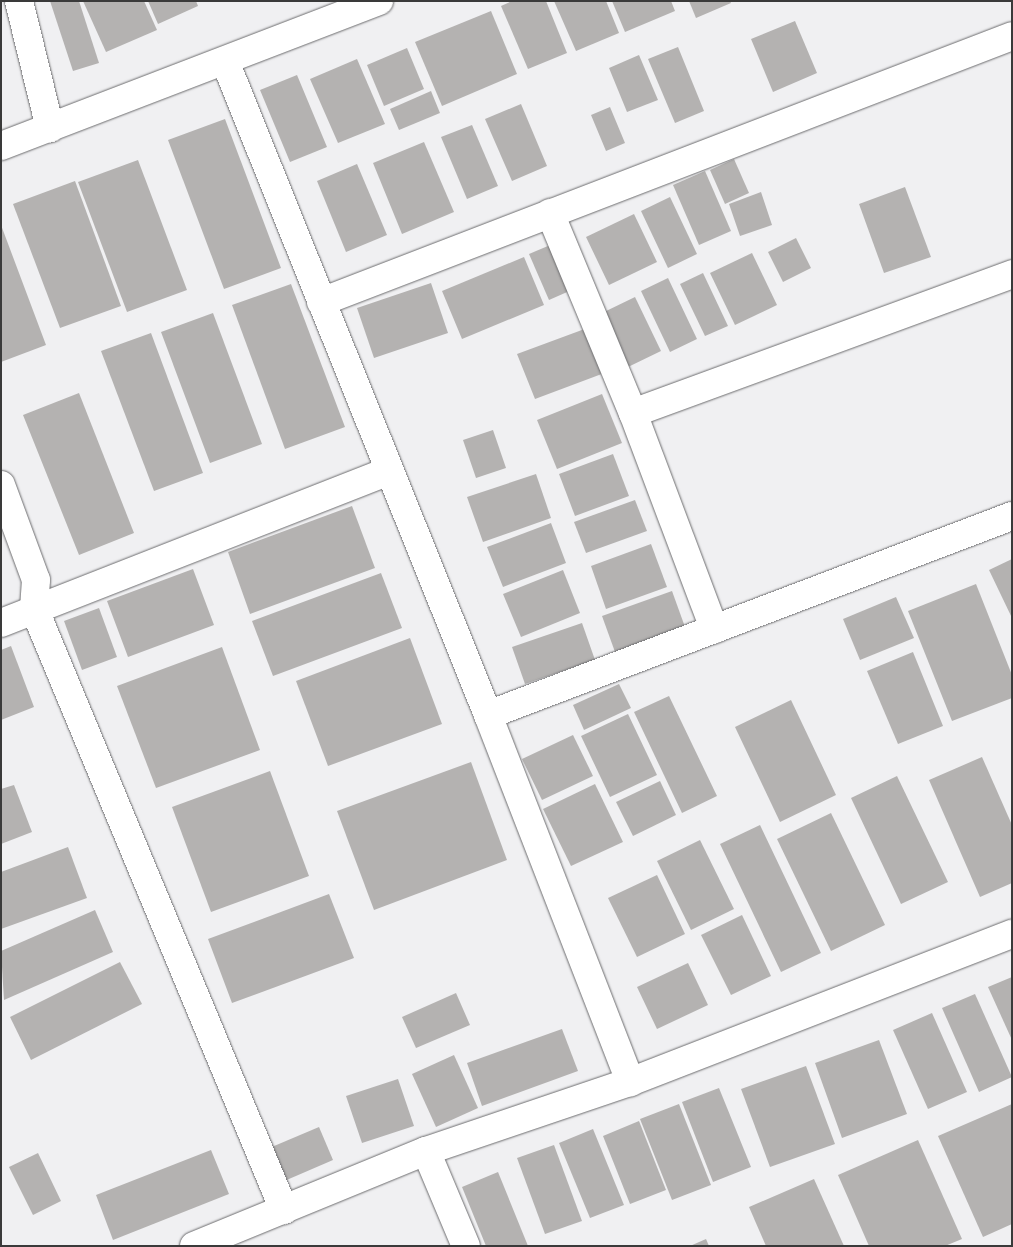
<!DOCTYPE html>
<html>
<head>
<meta charset="utf-8">
<style>
	body { margin:0 }
	#map { position:relative; width:1013px; height:1247px; overflow:hidden; background:#f0f0f2; font-family:Ubuntu,sans-serif }
	div>[style] { position:absolute }
	.building>* { inset:0; background:#b4b2b1 }
	.roads { filter:drop-shadow(0 0 1px #6c6c6e) drop-shadow(0 0 1px #6c6c6e) }
	.minor>* { height:28px; margin:-14px; padding:0 14px; transform-origin:14px; border-radius:14px; background:#fff }
	span { translate:-50% -50%; white-space:nowrap; text-align:center; line-height:1.15; -webkit-text-stroke:4px #f0f0f2; paint-order:stroke }
	.frame { position:absolute; inset:0; border:2px solid #3a3a3a; pointer-events:none }
</style>
</head>
<body>
<div id="map">
	<div class="building">
		<i style="clip-path:polygon(50px 1px,79px 1px,99px 63px,73px 71px)"></i>
		<i style="clip-path:polygon(83px 1px,144px 1px,157px 30px,106px 52px)"></i>
		<i style="clip-path:polygon(148px 1px,196px 1px,198px 6px,158px 24px)"></i>
		<i style="clip-path:polygon(512px 1px,546px 1px,567px 53px,528px 69px,501px 6px)"></i>
		<i style="clip-path:polygon(554px 1px,606px 1px,619px 33px,576px 51px)"></i>
		<i style="clip-path:polygon(612px 1px,671px 1px,675px 11px,625px 32px)"></i>
		<i style="clip-path:polygon(689px 1px,730px 1px,731px 3px,696px 18px)"></i>
		<i style="clip-path:polygon(491px 11px,517px 74px,442px 106px,415px 42px)"></i>
		<i style="clip-path:polygon(795px 21px,817px 73px,773px 92px,751px 39px)"></i>
		<i style="clip-path:polygon(678px 47px,704px 111px,675px 123px,648px 59px)"></i>
		<i style="clip-path:polygon(407px 48px,424px 89px,384px 106px,367px 65px)"></i>
		<i style="clip-path:polygon(639px 55px,658px 100px,627px 112px,609px 68px)"></i>
		<i style="clip-path:polygon(357px 59px,385px 124px,338px 143px,310px 79px)"></i>
		<i style="clip-path:polygon(297px 75px,327px 147px,290px 162px,260px 90px)"></i>
		<i style="clip-path:polygon(431px 91px,440px 113px,399px 130px,390px 109px)"></i>
		<i style="clip-path:polygon(521px 104px,547px 166px,512px 181px,485px 119px)"></i>
		<i style="clip-path:polygon(610px 107px,625px 143px,606px 151px,591px 115px)"></i>
		<i style="clip-path:polygon(225px 119px,281px 268px,224px 289px,168px 140px)"></i>
		<i style="clip-path:polygon(472px 125px,498px 186px,467px 199px,441px 137px)"></i>
		<i style="clip-path:polygon(424px 142px,454px 212px,402px 234px,373px 163px)"></i>
		<i style="clip-path:polygon(734px 159px,749px 193px,725px 204px,710px 170px)"></i>
		<i style="clip-path:polygon(138px 160px,187px 290px,127px 312px,78px 182px)"></i>
		<i style="clip-path:polygon(357px 164px,387px 235px,346px 252px,317px 181px)"></i>
		<i style="clip-path:polygon(705px 171px,731px 231px,699px 245px,673px 185px)"></i>
		<i style="clip-path:polygon(75px 181px,121px 306px,60px 328px,13px 204px)"></i>
		<i style="clip-path:polygon(905px 187px,931px 257px,884px 273px,859px 204px)"></i>
		<i style="clip-path:polygon(761px 192px,772px 225px,740px 236px,729px 204px)"></i>
		<i style="clip-path:polygon(670px 197px,697px 254px,668px 268px,641px 211px)"></i>
		<i style="clip-path:polygon(634px 214px,657px 262px,609px 285px,586px 237px)"></i>
		<i style="clip-path:polygon(1px 225px,46px 345px,1px 362px)"></i>
		<i style="clip-path:polygon(796px 238px,811px 268px,783px 282px,768px 252px)"></i>
		<i style="clip-path:polygon(555px 243px,574px 289px,549px 300px,529px 254px)"></i>
		<i style="clip-path:polygon(752px 253px,777px 305px,735px 325px,710px 273px)"></i>
		<i style="clip-path:polygon(524px 257px,544px 305px,462px 339px,442px 291px)"></i>
		<i style="clip-path:polygon(703px 273px,728px 326px,705px 336px,680px 284px)"></i>
		<i style="clip-path:polygon(668px 278px,697px 339px,670px 352px,641px 291px)"></i>
		<i style="clip-path:polygon(431px 283px,448px 333px,374px 358px,357px 308px)"></i>
		<i style="clip-path:polygon(291px 284px,345px 427px,285px 449px,232px 305px)"></i>
		<i style="clip-path:polygon(635px 297px,661px 351px,628px 367px,602px 313px)"></i>
		<i style="clip-path:polygon(213px 313px,262px 444px,210px 463px,161px 332px)"></i>
		<i style="clip-path:polygon(590px 327px,607px 372px,535px 399px,517px 354px)"></i>
		<i style="clip-path:polygon(151px 333px,203px 473px,154px 491px,101px 351px)"></i>
		<i style="clip-path:polygon(79px 393px,134px 533px,79px 555px,23px 415px)"></i>
		<i style="clip-path:polygon(602px 394px,622px 443px,557px 469px,537px 420px)"></i>
		<i style="clip-path:polygon(493px 430px,506px 468px,476px 478px,463px 440px)"></i>
		<i style="clip-path:polygon(613px 454px,629px 496px,575px 516px,559px 474px)"></i>
		<i style="clip-path:polygon(536px 474px,551px 518px,483px 542px,467px 497px)"></i>
		<i style="clip-path:polygon(635px 500px,647px 531px,586px 553px,574px 522px)"></i>
		<i style="clip-path:polygon(352px 506px,375px 568px,250px 614px,228px 552px)"></i>
		<i style="clip-path:polygon(551px 523px,566px 563px,503px 587px,487px 547px)"></i>
		<i style="clip-path:polygon(651px 544px,667px 587px,606px 609px,591px 566px)"></i>
		<i style="clip-path:polygon(1012px 559px,1012px 618px,989px 570px)"></i>
		<i style="clip-path:polygon(193px 569px,214px 625px,128px 657px,107px 601px)"></i>
		<i style="clip-path:polygon(563px 570px,580px 613px,521px 637px,503px 594px)"></i>
		<i style="clip-path:polygon(381px 573px,402px 628px,273px 676px,252px 621px)"></i>
		<i style="clip-path:polygon(976px 584px,1012px 675px,1012px 698px,952px 721px,908px 611px)"></i>
		<i style="clip-path:polygon(672px 591px,685px 627px,615px 652px,602px 616px)"></i>
		<i style="clip-path:polygon(896px 597px,914px 638px,860px 660px,843px 619px)"></i>
		<i style="clip-path:polygon(99px 608px,117px 657px,82px 670px,64px 621px)"></i>
		<i style="clip-path:polygon(582px 623px,595px 660px,525px 684px,512px 647px)"></i>
		<i style="clip-path:polygon(410px 638px,442px 724px,328px 766px,296px 681px)"></i>
		<i style="clip-path:polygon(11px 646px,34px 707px,1px 720px,1px 650px)"></i>
		<i style="clip-path:polygon(222px 647px,260px 750px,156px 788px,117px 686px)"></i>
		<i style="clip-path:polygon(913px 652px,943px 726px,898px 744px,867px 671px)"></i>
		<i style="clip-path:polygon(619px 684px,631px 708px,584px 730px,573px 705px)"></i>
		<i style="clip-path:polygon(669px 696px,717px 796px,682px 813px,634px 712px)"></i>
		<i style="clip-path:polygon(791px 700px,836px 795px,780px 822px,735px 727px)"></i>
		<i style="clip-path:polygon(628px 714px,657px 775px,610px 797px,581px 736px)"></i>
		<i style="clip-path:polygon(573px 735px,593px 776px,542px 800px,522px 759px)"></i>
		<i style="clip-path:polygon(982px 757px,1012px 825px,1012px 883px,980px 897px,929px 780px)"></i>
		<i style="clip-path:polygon(471px 762px,507px 860px,374px 910px,337px 811px)"></i>
		<i style="clip-path:polygon(270px 771px,309px 876px,211px 912px,172px 807px)"></i>
		<i style="clip-path:polygon(897px 776px,948px 882px,901px 904px,851px 798px)"></i>
		<i style="clip-path:polygon(660px 781px,676px 815px,633px 836px,616px 802px)"></i>
		<i style="clip-path:polygon(595px 784px,623px 842px,571px 866px,543px 809px)"></i>
		<i style="clip-path:polygon(14px 785px,32px 832px,1px 844px,1px 789px)"></i>
		<i style="clip-path:polygon(831px 813px,885px 925px,831px 951px,777px 839px)"></i>
		<i style="clip-path:polygon(760px 825px,821px 953px,781px 972px,720px 844px)"></i>
		<i style="clip-path:polygon(700px 840px,734px 909px,691px 930px,657px 861px)"></i>
		<i style="clip-path:polygon(68px 847px,87px 898px,1px 929px,1px 872px)"></i>
		<i style="clip-path:polygon(657px 875px,685px 934px,637px 957px,608px 898px)"></i>
		<i style="clip-path:polygon(329px 894px,354px 958px,232px 1003px,208px 939px)"></i>
		<i style="clip-path:polygon(95px 910px,113px 952px,4px 1000px,1px 951px)"></i>
		<i style="clip-path:polygon(742px 915px,771px 976px,731px 995px,701px 935px)"></i>
		<i style="clip-path:polygon(120px 962px,142px 1004px,31px 1060px,10px 1017px)"></i>
		<i style="clip-path:polygon(688px 963px,708px 1005px,657px 1029px,637px 987px)"></i>
		<i style="clip-path:polygon(1012px 977px,1012px 1040px,988px 987px)"></i>
		<i style="clip-path:polygon(456px 993px,470px 1025px,416px 1048px,402px 1017px)"></i>
		<i style="clip-path:polygon(975px 994px,1012px 1077px,979px 1092px,942px 1008px)"></i>
		<i style="clip-path:polygon(932px 1013px,967px 1092px,928px 1109px,893px 1030px)"></i>
		<i style="clip-path:polygon(562px 1029px,578px 1071px,482px 1106px,467px 1063px)"></i>
		<i style="clip-path:polygon(879px 1040px,907px 1114px,842px 1138px,815px 1063px)"></i>
		<i style="clip-path:polygon(454px 1055px,478px 1108px,436px 1127px,412px 1074px)"></i>
		<i style="clip-path:polygon(806px 1066px,835px 1144px,770px 1167px,741px 1089px)"></i>
		<i style="clip-path:polygon(398px 1079px,414px 1126px,362px 1143px,346px 1096px)"></i>
		<i style="clip-path:polygon(719px 1088px,751px 1167px,713px 1182px,682px 1102px)"></i>
		<i style="clip-path:polygon(679px 1104px,711px 1185px,672px 1200px,640px 1119px)"></i>
		<i style="clip-path:polygon(1012px 1104px,1012px 1224px,983px 1237px,938px 1136px)"></i>
		<i style="clip-path:polygon(639px 1121px,666px 1190px,630px 1204px,603px 1136px)"></i>
		<i style="clip-path:polygon(319px 1127px,333px 1160px,282px 1182px,267px 1149px)"></i>
		<i style="clip-path:polygon(593px 1129px,624px 1205px,590px 1218px,559px 1143px)"></i>
		<i style="clip-path:polygon(918px 1140px,962px 1239px,945px 1246px,869px 1246px,838px 1175px)"></i>
		<i style="clip-path:polygon(554px 1145px,582px 1221px,545px 1234px,517px 1158px)"></i>
		<i style="clip-path:polygon(211px 1150px,229px 1194px,113px 1240px,96px 1195px)"></i>
		<i style="clip-path:polygon(38px 1153px,61px 1201px,33px 1215px,9px 1167px)"></i>
		<i style="clip-path:polygon(498px 1172px,528px 1246px,486px 1246px,462px 1187px)"></i>
		<i style="clip-path:polygon(814px 1179px,844px 1246px,766px 1246px,749px 1207px)"></i>
		<i style="clip-path:polygon(706px 1239px,709px 1246px,690px 1246px)"></i>
	</div>
	<div class="roads">
		<div class="minor">
			<i style="left:19px;top:1px;width:131px;rotate:76.3deg"></i>
			<i style="left:225px;top:61px;width:705px;rotate:68.09deg"></i>
			<i style="left:488px;top:715px;width:394px;rotate:68.8deg"></i>
			<i style="left:1px;top:146px;width:405px;rotate:-21deg"></i>
			<i style="left:550px;top:213px;width:217px;rotate:67.5deg"></i>
			<i style="left:633px;top:413px;width:231px;rotate:69.4deg"></i>
			<i style="left:321px;top:302px;width:740px;rotate:-21.05deg"></i>
			<i style="left:633px;top:413px;width:404px;rotate:-20.1deg"></i>
			<i style="left:1px;top:485px;width:101px;rotate:69.8deg"></i>
			<i style="left:36px;top:580px;width:28px;rotate:94deg"></i>
			<i style="left:34px;top:608px;width:652px;rotate:67.45deg"></i>
			<i style="left:1px;top:623px;width:416px;rotate:-21.4deg"></i>
			<i style="left:488px;top:715px;width:561px;rotate:-20.8deg"></i>
			<i style="left:426px;top:1151px;width:103px;rotate:67.2deg"></i>
			<i style="left:194px;top:1246px;width:251px;rotate:-22.3deg"></i>
			<i style="left:426px;top:1151px;width:215px;rotate:-18.7deg"></i>
			<i style="left:630px;top:1082px;width:410px;rotate:-21.2deg"></i>
		</div>
	</div>
	<div class="frame"></div>
</div>
</body>
</html>
